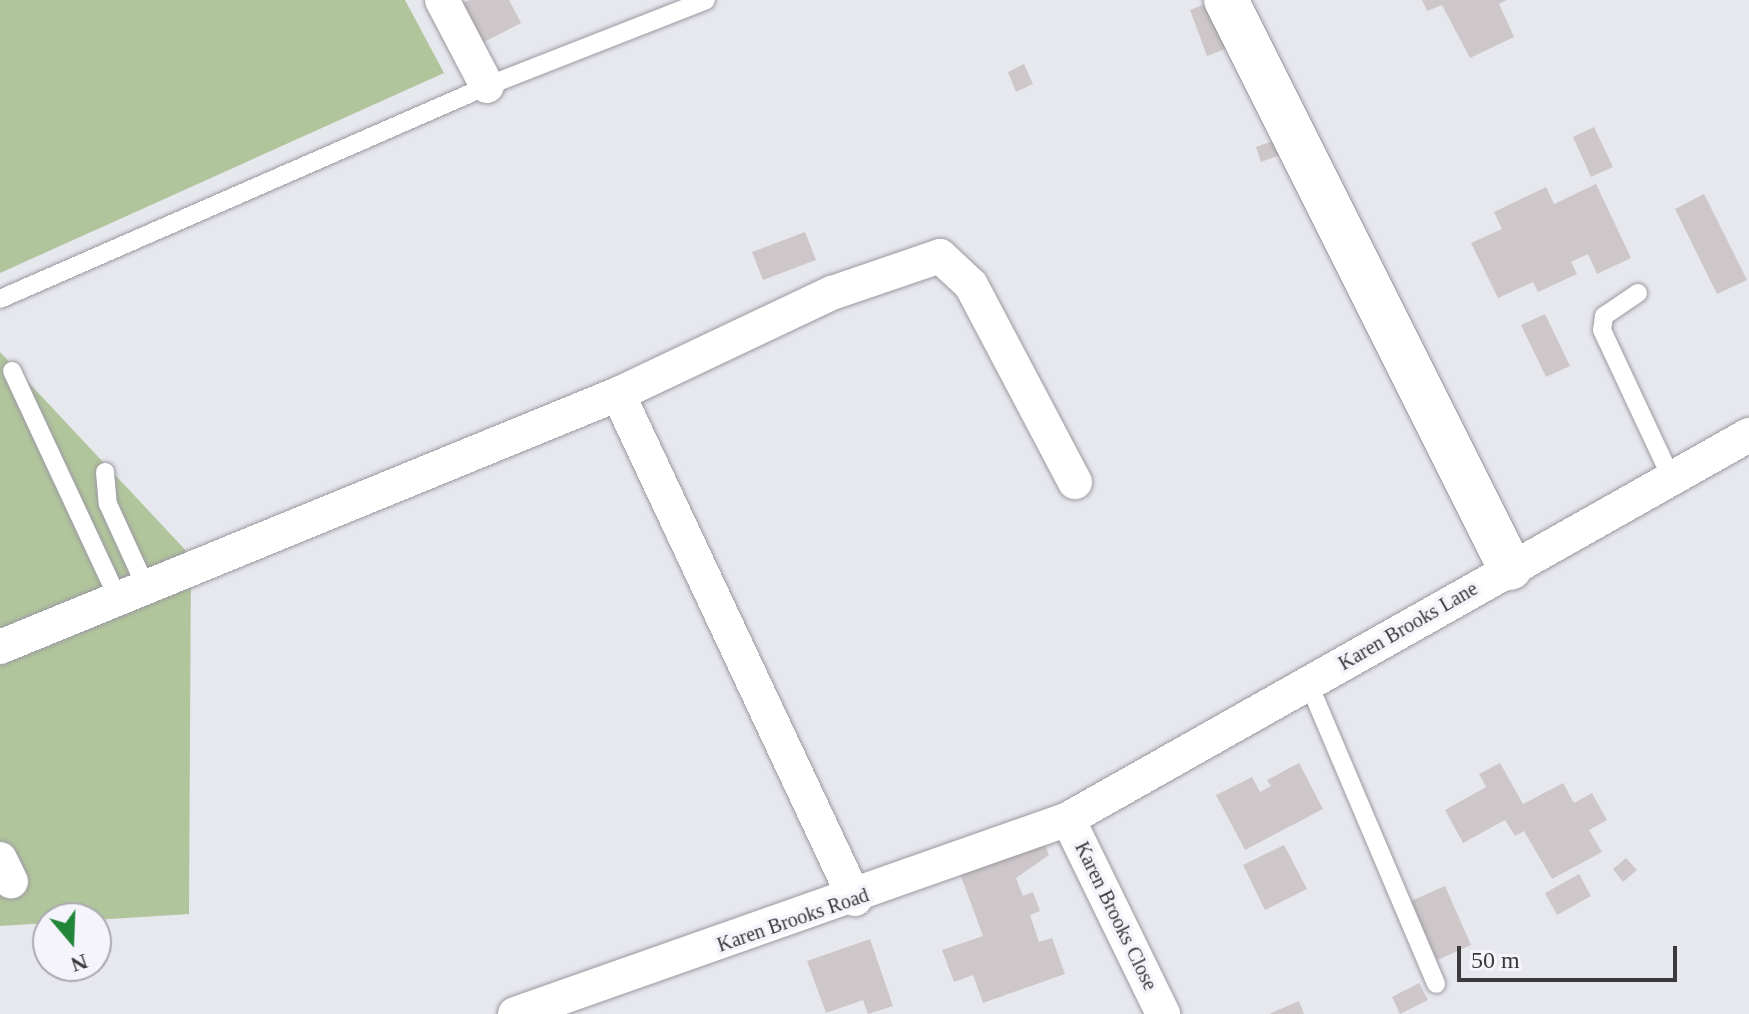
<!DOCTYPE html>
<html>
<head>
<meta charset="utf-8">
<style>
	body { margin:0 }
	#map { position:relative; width:1749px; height:1014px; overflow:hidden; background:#e7e7ee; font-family:Georgia,serif }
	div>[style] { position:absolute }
	.green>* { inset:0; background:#b1c59c }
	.building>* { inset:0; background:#cec7ca }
	.roads { filter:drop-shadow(0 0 2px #9a99a0) drop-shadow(0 0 2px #9a99a0) }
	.service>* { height:18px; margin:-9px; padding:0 9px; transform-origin:9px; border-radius:9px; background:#fff }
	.minor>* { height:34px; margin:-17px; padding:0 17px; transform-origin:17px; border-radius:17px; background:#fff }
	.tertiary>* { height:44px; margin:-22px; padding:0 22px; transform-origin:22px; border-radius:22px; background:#fff }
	span { translate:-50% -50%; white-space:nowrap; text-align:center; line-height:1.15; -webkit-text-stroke:7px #f5f4fb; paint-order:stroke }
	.street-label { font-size:20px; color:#3a393c }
	.north { position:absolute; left:32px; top:902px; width:80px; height:80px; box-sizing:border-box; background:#f5f4fb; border:2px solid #aaa9af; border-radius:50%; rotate:161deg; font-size:22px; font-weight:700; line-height:32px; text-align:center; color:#3a393c }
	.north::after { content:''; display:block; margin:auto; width:28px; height:36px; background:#21853a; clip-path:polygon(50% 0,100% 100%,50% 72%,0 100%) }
	.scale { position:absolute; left:1457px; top:946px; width:220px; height:36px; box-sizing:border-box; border:4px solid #3a393c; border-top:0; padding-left:10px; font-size:24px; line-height:28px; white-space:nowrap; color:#3a393c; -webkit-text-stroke:6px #f5f4fb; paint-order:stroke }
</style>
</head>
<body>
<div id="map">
	<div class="green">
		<i style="clip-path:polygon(0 0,405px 0,444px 73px,0 273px)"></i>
		<i style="clip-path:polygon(0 352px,191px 556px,189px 914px,0 926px)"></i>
	</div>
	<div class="building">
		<i style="clip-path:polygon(470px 0,509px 0,521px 23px,482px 43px,461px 4px)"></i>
		<i style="clip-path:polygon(1215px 0,1233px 46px,1207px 56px,1190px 10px)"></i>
		<i style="clip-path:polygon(1422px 0,1507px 0,1499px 4px,1514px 37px,1470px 58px,1442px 5px,1427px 11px)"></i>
		<i style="clip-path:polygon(1024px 64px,1033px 84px,1016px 92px,1008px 72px)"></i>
		<i style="clip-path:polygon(1594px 127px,1613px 167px,1591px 177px,1573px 137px)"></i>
		<i style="clip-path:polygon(1278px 139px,1283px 154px,1261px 162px,1256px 147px)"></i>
		<i style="clip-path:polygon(1596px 184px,1631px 258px,1597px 274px,1588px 254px,1571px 262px,1577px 274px,1538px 292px,1533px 282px,1498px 298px,1471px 243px,1502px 229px,1494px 212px,1546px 187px,1554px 204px)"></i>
		<i style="clip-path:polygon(1704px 194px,1747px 280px,1717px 294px,1675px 209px)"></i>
		<i style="clip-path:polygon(805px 232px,816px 260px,763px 280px,752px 252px)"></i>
		<i style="clip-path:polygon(1545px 314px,1570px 366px,1546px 377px,1521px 325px)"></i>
		<i style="clip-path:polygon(1299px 763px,1323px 809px,1245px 850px,1216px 795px,1252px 777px,1260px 792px,1271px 786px,1267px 780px)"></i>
		<i style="clip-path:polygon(1500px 763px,1523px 804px,1563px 783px,1574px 803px,1592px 793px,1607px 820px,1589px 830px,1602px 852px,1552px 879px,1524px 831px,1515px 836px,1505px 820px,1463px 843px,1445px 810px,1486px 787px,1479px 774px)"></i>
		<i style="clip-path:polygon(1043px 840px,1049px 855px,1016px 878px,1023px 896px,1033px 892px,1040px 911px,1030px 915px,1039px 942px,1052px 938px,1065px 974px,983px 1003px,973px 975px,954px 982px,942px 950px,983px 936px,959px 871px)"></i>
		<i style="clip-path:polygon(1284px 845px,1307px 889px,1265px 910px,1243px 865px)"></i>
		<i style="clip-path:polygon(1626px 858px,1637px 870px,1623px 882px,1613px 869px)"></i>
		<i style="clip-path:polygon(1579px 874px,1591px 896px,1557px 915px,1545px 893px)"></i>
		<i style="clip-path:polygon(1445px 886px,1471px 945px,1437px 960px,1411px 901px)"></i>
		<i style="clip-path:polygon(870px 939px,893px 1006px,868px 1014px,863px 1000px,826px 1013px,807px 961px)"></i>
		<i style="clip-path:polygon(1419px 983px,1428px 1000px,1400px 1014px,1392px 997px)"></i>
		<i style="clip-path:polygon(1299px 1001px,1304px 1014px,1269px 1014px)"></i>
	</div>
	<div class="roads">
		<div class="service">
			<i style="left:1638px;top:293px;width:41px;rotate:145.9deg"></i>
			<i style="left:1604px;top:316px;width:14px;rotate:98deg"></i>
			<i style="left:1602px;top:330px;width:162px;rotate:64.9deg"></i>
			<i style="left:0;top:299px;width:532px;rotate:-23.62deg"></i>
			<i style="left:487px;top:86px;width:235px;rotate:-21.4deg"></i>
			<i style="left:12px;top:371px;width:251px;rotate:65deg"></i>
			<i style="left:105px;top:472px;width:32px;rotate:85deg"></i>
			<i style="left:108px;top:504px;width:91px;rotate:65.4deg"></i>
			<i style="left:1308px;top:682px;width:328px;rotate:67deg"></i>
		</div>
		<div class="minor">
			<i style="left:442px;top:0;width:97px;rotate:62.4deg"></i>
			<i style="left:618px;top:394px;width:558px;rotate:64.86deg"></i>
			<i style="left:0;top:647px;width:668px;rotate:-22.26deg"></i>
			<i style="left:618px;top:394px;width:237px;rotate:-25.3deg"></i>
			<i style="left:832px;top:293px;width:114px;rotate:-18.9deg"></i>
			<i style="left:940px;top:256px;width:42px;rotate:43.1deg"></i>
			<i style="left:971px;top:285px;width:223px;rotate:62.2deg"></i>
			<i style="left:1068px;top:819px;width:217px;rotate:64deg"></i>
			<i style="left:0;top:859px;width:25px;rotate:64deg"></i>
			<i style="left:515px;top:1014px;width:586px;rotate:-19.42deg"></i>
			<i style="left:1068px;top:819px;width:782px;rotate:-29.42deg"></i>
		</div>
		<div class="tertiary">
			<i style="left:1226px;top:0;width:635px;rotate:63.43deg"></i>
		</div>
	</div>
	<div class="street-label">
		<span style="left:1408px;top:626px;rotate:-30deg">Karen Brooks Lane</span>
		<span style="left:1116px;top:916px;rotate:64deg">Karen Brooks Close</span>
		<span style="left:793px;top:920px;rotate:-19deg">Karen Brooks Road</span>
	</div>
	<div class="north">N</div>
	<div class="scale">50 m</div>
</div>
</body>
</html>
